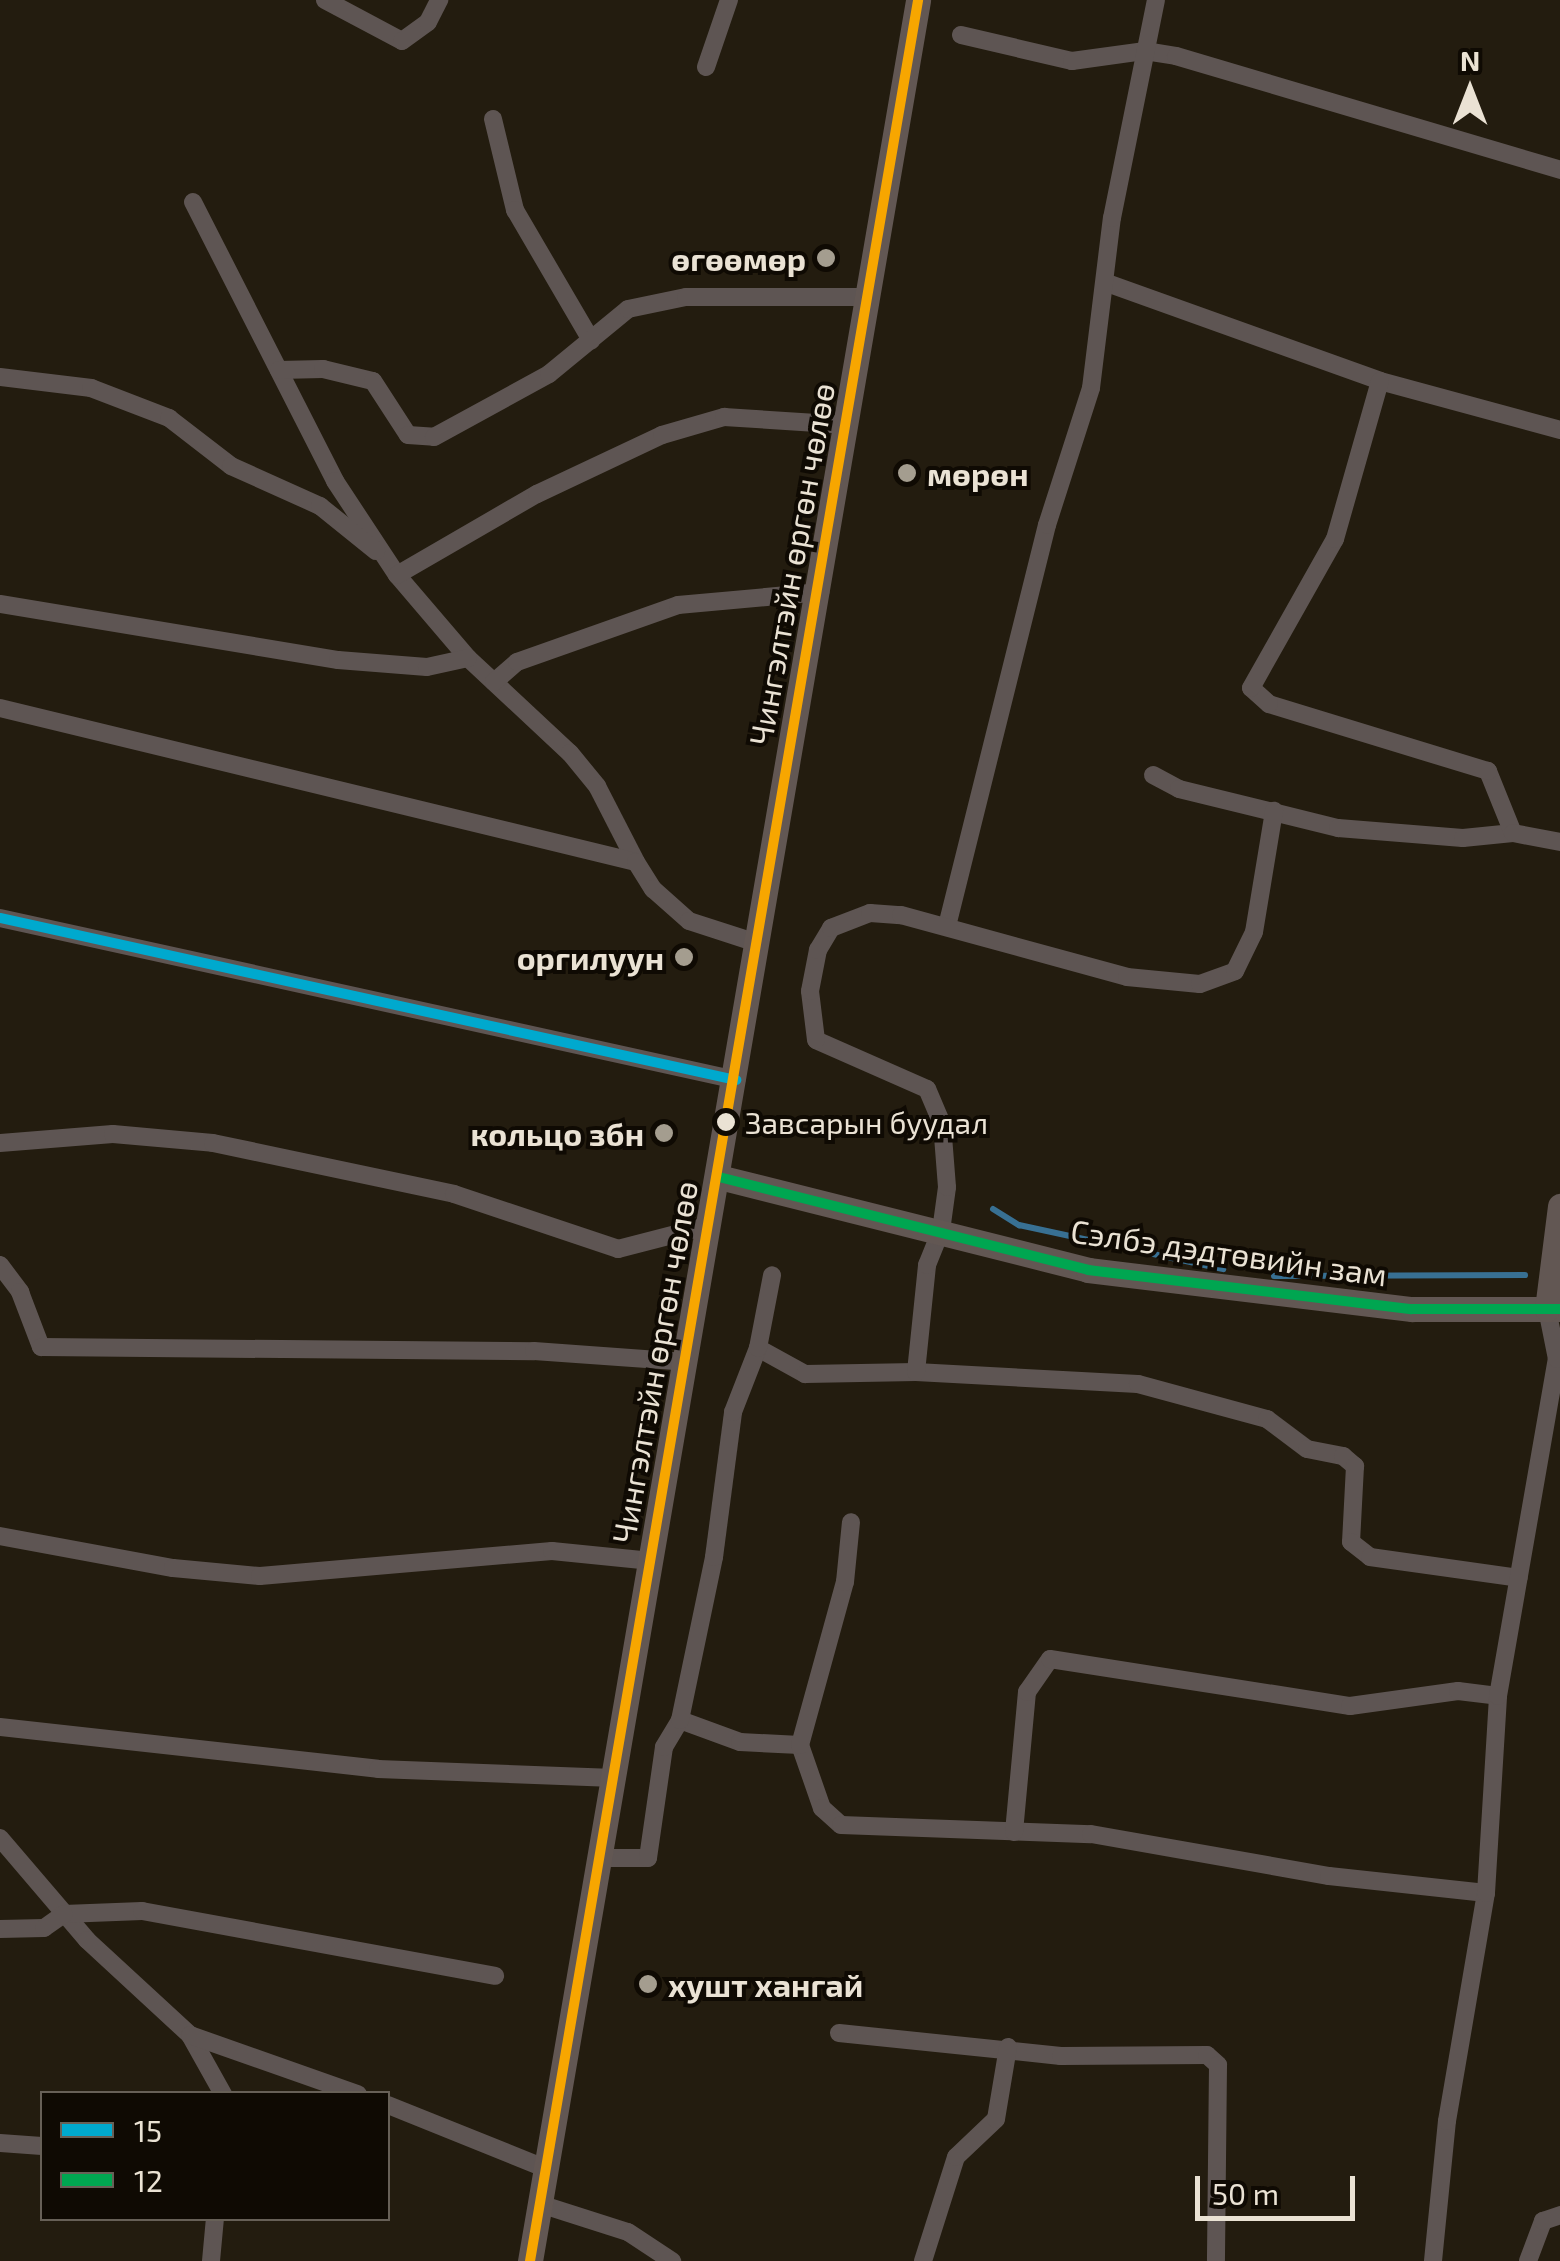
<!DOCTYPE html>
<html>
<head>
<meta charset="utf-8">
<style>
	body { margin:0 }
	#map { position:relative; width:1560px; height:2261px; overflow:hidden; background:#231c0f; font-family:"Exo 2",sans-serif }
	div>[style] { position:absolute }
	.stream>* { height:6px; margin:-3px; padding:0 3px; transform-origin:3px; border-radius:3px; background:#387093 }
	.street>* { height:18px; margin:-9px; padding:0 9px; transform-origin:9px; border-radius:9px; background:#5e5553 }
	.secondary>* { height:25px; margin:-12.5px; padding:0 12.5px; transform-origin:12.5px; border-radius:12.5px; background:#625753 }
	.bus-1>* { height:10px; margin:-5px; padding:0 5px; transform-origin:5px; border-radius:5px; background:#00a9ce }
	.bus-2>* { height:10px; margin:-5px; padding:0 5px; transform-origin:5px; border-radius:5px; background:#00a651 }
	.bus-3>* { height:10px; margin:-5px; padding:0 5px; transform-origin:5px; border-radius:5px; background:#f7a600 }
	.dots>* { width:28px; height:28px; translate:-50% -50%; box-sizing:border-box; border:5px solid #0f0a03; border-radius:50% }
	span { translate:-50% -50%; white-space:nowrap; text-align:center; line-height:1.15; -webkit-text-stroke:8px #0f0a03; paint-order:stroke }
	.bus-label { font-size:30px; color:#eae2d4 }
	.left { translate:0 -50%; text-align:left }
	.poi-label { font-size:32px; color:#eae2d4; font-weight:700 }
	.right { translate:-100% -50%; text-align:right }
	.street-label { font-size:32px; color:#eae2d4 }
	.legend { position:absolute; left:40px; top:2091px; width:350px; height:130px; box-sizing:border-box; background:#0f0a03; border:2px solid #676057; margin:0; padding:12px 18px; list-style:none; font-size:30px; color:#eae2d4 }
	.legend li { display:flex; align-items:center; gap:20px; height:50px }
	.legend b { width:50px; border:2px solid #676057 }
	.north { position:absolute; left:1420px; top:40px; width:100px; height:100px; -webkit-text-stroke:8px #0f0a03; paint-order:stroke; rotate:0deg; font-size:28px; font-weight:700; line-height:40px; text-align:center; color:#eae2d4 }
	.north::after { content:''; display:block; margin:auto; width:35px; height:45px; background:#eae2d4; clip-path:polygon(50% 0,100% 100%,50% 72%,0 100%) }
	.scale { position:absolute; left:1195px; top:2176px; width:160px; height:45px; box-sizing:border-box; border:5px solid #eae2d4; border-top:0; padding-left:12px; font-size:30px; line-height:35px; white-space:nowrap; color:#eae2d4; -webkit-text-stroke:8px #0f0a03; paint-order:stroke }
</style>
</head>
<body>
<div id="map">
	<div class="stream">
		<i style="left:993px;top:1209px;width:31px;rotate:32deg"></i>
		<i style="left:1019px;top:1225px;width:209px;rotate:12.2deg"></i>
		<i style="left:1274px;top:1276px;width:251px;rotate:-0.2deg"></i>
	</div>
	<div class="street">
		<i style="left:325px;top:0;width:87px;rotate:28deg"></i>
		<i style="left:402px;top:41px;width:32px;rotate:-36deg"></i>
		<i style="left:428px;top:22px;width:25px;rotate:-63deg"></i>
		<i style="left:961px;top:35px;width:114px;rotate:13.2deg"></i>
		<i style="left:1072px;top:61px;width:74px;rotate:-7.8deg"></i>
		<i style="left:1145px;top:51px;width:31px;rotate:9deg"></i>
		<i style="left:1176px;top:56px;width:401px;rotate:16.5deg"></i>
		<i style="left:706px;top:67px;width:71px;rotate:-71.1deg"></i>
		<i style="left:493px;top:119px;width:94px;rotate:76.4deg"></i>
		<i style="left:515px;top:210px;width:151px;rotate:59.7deg"></i>
		<i style="left:193px;top:202px;width:313px;rotate:63deg"></i>
		<i style="left:335px;top:481px;width:113px;rotate:56.6deg"></i>
		<i style="left:397px;top:575px;width:109px;rotate:49.5deg"></i>
		<i style="left:468px;top:658px;width:139px;rotate:43deg"></i>
		<i style="left:570px;top:753px;width:43px;rotate:50.7deg"></i>
		<i style="left:597px;top:786px;width:85px;rotate:62.8deg"></i>
		<i style="left:1107px;top:283px;width:290px;rotate:19.7deg"></i>
		<i style="left:1380px;top:381px;width:187px;rotate:15.2deg"></i>
		<i style="left:279px;top:370px;width:44px;rotate:-1.3deg"></i>
		<i style="left:323px;top:369px;width:51px;rotate:13.5deg"></i>
		<i style="left:373px;top:381px;width:64px;rotate:57.1deg"></i>
		<i style="left:408px;top:435px;width:26px;rotate:4deg"></i>
		<i style="left:434px;top:437px;width:131px;rotate:-28.7deg"></i>
		<i style="left:549px;top:374px;width:102px;rotate:-39.4deg"></i>
		<i style="left:628px;top:309px;width:59px;rotate:-11.7deg"></i>
		<i style="left:686px;top:297px;width:183px"></i>
		<i style="left:0;top:377px;width:92px;rotate:6.9deg"></i>
		<i style="left:91px;top:388px;width:84px;rotate:21deg"></i>
		<i style="left:169px;top:418px;width:78px;rotate:37.7deg"></i>
		<i style="left:231px;top:466px;width:98px;rotate:24.2deg"></i>
		<i style="left:320px;top:506px;width:72px;rotate:38.8deg"></i>
		<i style="left:397px;top:575px;width:162px;rotate:-30.1deg"></i>
		<i style="left:537px;top:494px;width:138px;rotate:-25.3deg"></i>
		<i style="left:662px;top:435px;width:65px;rotate:-16.2deg"></i>
		<i style="left:724px;top:417px;width:124px;rotate:3.7deg"></i>
		<i style="left:0;top:604px;width:343px;rotate:9.4deg"></i>
		<i style="left:338px;top:660px;width:89px;rotate:4.5deg"></i>
		<i style="left:427px;top:667px;width:42px;rotate:-12.4deg"></i>
		<i style="left:494px;top:682px;width:30px;rotate:-41deg"></i>
		<i style="left:517px;top:662px;width:171px;rotate:-19.5deg"></i>
		<i style="left:678px;top:605px;width:143px;rotate:-5.2deg"></i>
		<i style="left:0;top:708px;width:654px;rotate:13.61deg"></i>
		<i style="left:636px;top:862px;width:32px;rotate:58deg"></i>
		<i style="left:653px;top:889px;width:48px;rotate:41.6deg"></i>
		<i style="left:689px;top:921px;width:71px;rotate:17.9deg"></i>
		<i style="left:1153px;top:775px;width:30px;rotate:28deg"></i>
		<i style="left:1179px;top:789px;width:164px;rotate:13.8deg"></i>
		<i style="left:1338px;top:828px;width:125px;rotate:4.6deg"></i>
		<i style="left:1463px;top:838px;width:50px;rotate:-5.7deg"></i>
		<i style="left:1513px;top:833px;width:67px;rotate:-112deg"></i>
		<i style="left:1488px;top:771px;width:229px;rotate:-163deg"></i>
		<i style="left:1269px;top:704px;width:24px;rotate:-138deg"></i>
		<i style="left:1251px;top:688px;width:171px;rotate:-60.6deg"></i>
		<i style="left:1335px;top:539px;width:164px;rotate:-74.1deg"></i>
		<i style="left:1513px;top:833px;width:48px;rotate:10.8deg"></i>
		<i style="left:0;top:918px;width:754px;rotate:12.41deg"></i>
		<i style="left:947px;top:926px;width:413px;rotate:-76deg"></i>
		<i style="left:1047px;top:525px;width:144px;rotate:-72.2deg"></i>
		<i style="left:1091px;top:388px;width:171px;rotate:-83deg"></i>
		<i style="left:1112px;top:218px;width:222px;rotate:-78.6deg"></i>
		<i style="left:0;top:1143px;width:113px;rotate:-4.6deg"></i>
		<i style="left:113px;top:1134px;width:100px;rotate:5.1deg"></i>
		<i style="left:213px;top:1143px;width:246px;rotate:11.9deg"></i>
		<i style="left:454px;top:1194px;width:173px;rotate:18.5deg"></i>
		<i style="left:618px;top:1249px;width:96px;rotate:-14.5deg"></i>
		<i style="left:0;top:1265px;width:34px;rotate:53deg"></i>
		<i style="left:20px;top:1292px;width:59px;rotate:69.1deg"></i>
		<i style="left:41px;top:1347px;width:493px;rotate:0.5deg"></i>
		<i style="left:534px;top:1351px;width:152px;rotate:4.1deg"></i>
		<i style="left:758px;top:1348px;width:54px;rotate:29deg"></i>
		<i style="left:805px;top:1374px;width:111px;rotate:-1deg"></i>
		<i style="left:916px;top:1372px;width:222px;rotate:3.1deg"></i>
		<i style="left:1138px;top:1384px;width:134px;rotate:15.2deg"></i>
		<i style="left:1267px;top:1419px;width:50px;rotate:36.9deg"></i>
		<i style="left:1307px;top:1449px;width:37px;rotate:11deg"></i>
		<i style="left:1343px;top:1456px;width:16px;rotate:40deg"></i>
		<i style="left:1355px;top:1466px;width:76px;rotate:93deg"></i>
		<i style="left:1351px;top:1542px;width:24px;rotate:38deg"></i>
		<i style="left:1370px;top:1557px;width:150px;rotate:8deg"></i>
		<i style="left:916px;top:1372px;width:108px;rotate:-84.1deg"></i>
		<i style="left:927px;top:1265px;width:37px;rotate:-68deg"></i>
		<i style="left:941px;top:1231px;width:44px;rotate:-82.2deg"></i>
		<i style="left:947px;top:1187px;width:63px;rotate:-94.5deg"></i>
		<i style="left:942px;top:1124px;width:38px;rotate:-113deg"></i>
		<i style="left:927px;top:1089px;width:121px;rotate:-156.2deg"></i>
		<i style="left:816px;top:1040px;width:49px;rotate:-97deg"></i>
		<i style="left:810px;top:991px;width:42px;rotate:-79deg"></i>
		<i style="left:818px;top:950px;width:26px;rotate:-59deg"></i>
		<i style="left:831px;top:928px;width:42px;rotate:-21deg"></i>
		<i style="left:870px;top:913px;width:31px;rotate:4deg"></i>
		<i style="left:901px;top:915px;width:234px;rotate:15.3deg"></i>
		<i style="left:1127px;top:977px;width:73px;rotate:5.5deg"></i>
		<i style="left:1200px;top:984px;width:37px;rotate:-20deg"></i>
		<i style="left:1235px;top:971px;width:43px;rotate:-64deg"></i>
		<i style="left:1254px;top:932px;width:123px;rotate:-80.6deg"></i>
		<i style="left:0;top:1536px;width:176px;rotate:10.5deg"></i>
		<i style="left:173px;top:1568px;width:87px;rotate:5.3deg"></i>
		<i style="left:260px;top:1576px;width:293px;rotate:-4.9deg"></i>
		<i style="left:552px;top:1551px;width:100px;rotate:5.7deg"></i>
		<i style="left:680px;top:1720px;width:64px;rotate:20.1deg"></i>
		<i style="left:740px;top:1742px;width:60px;rotate:2.9deg"></i>
		<i style="left:800px;top:1745px;width:67px;rotate:70.8deg"></i>
		<i style="left:822px;top:1808px;width:25px;rotate:42deg"></i>
		<i style="left:841px;top:1825px;width:250px;rotate:2.1deg"></i>
		<i style="left:1091px;top:1834px;width:242px;rotate:10deg"></i>
		<i style="left:1329px;top:1876px;width:158px;rotate:6.2deg"></i>
		<i style="left:0;top:1727px;width:380px;rotate:6.3deg"></i>
		<i style="left:378px;top:1769px;width:236px;rotate:2.2deg"></i>
		<i style="left:800px;top:1745px;width:169px;rotate:-74.6deg"></i>
		<i style="left:845px;top:1582px;width:60px;rotate:-84.3deg"></i>
		<i style="left:1014px;top:1832px;width:141px;rotate:-84.7deg"></i>
		<i style="left:1027px;top:1692px;width:40px;rotate:-55.1deg"></i>
		<i style="left:1050px;top:1659px;width:304px;rotate:8.9deg"></i>
		<i style="left:1350px;top:1706px;width:109px;rotate:-7.9deg"></i>
		<i style="left:1458px;top:1691px;width:40px;rotate:7.1deg"></i>
		<i style="left:0;top:1838px;width:134px;rotate:49.5deg"></i>
		<i style="left:87px;top:1940px;width:140px;rotate:42.7deg"></i>
		<i style="left:190px;top:2035px;width:68px;rotate:60.8deg"></i>
		<i style="left:603px;top:1858px;width:45px"></i>
		<i style="left:648px;top:1858px;width:112px;rotate:-81.8deg"></i>
		<i style="left:664px;top:1747px;width:31px;rotate:-59deg"></i>
		<i style="left:680px;top:1720px;width:167px;rotate:-78.2deg"></i>
		<i style="left:714px;top:1557px;width:146px;rotate:-82.5deg"></i>
		<i style="left:733px;top:1412px;width:69px;rotate:-68.7deg"></i>
		<i style="left:758px;top:1348px;width:74px;rotate:-79.1deg"></i>
		<i style="left:64px;top:1914px;width:78px;rotate:-2.2deg"></i>
		<i style="left:142px;top:1911px;width:359px;rotate:10.4deg"></i>
		<i style="left:0;top:1929px;width:44px;rotate:-1.3deg"></i>
		<i style="left:44px;top:1928px;width:24px;rotate:-35deg"></i>
		<i style="left:839px;top:2033px;width:223px;rotate:5.9deg"></i>
		<i style="left:1061px;top:2056px;width:146px;rotate:-0.4deg"></i>
		<i style="left:1207px;top:2055px;width:15px;rotate:42deg"></i>
		<i style="left:1218px;top:2065px;width:196px;rotate:90.6deg"></i>
		<i style="left:190px;top:2035px;width:178px;rotate:19.4deg"></i>
		<i style="left:388px;top:2105px;width:169px;rotate:21.9deg"></i>
		<i style="left:0;top:2143px;width:42px;rotate:4.1deg"></i>
		<i style="left:540px;top:2204px;width:92px;rotate:17.7deg"></i>
		<i style="left:628px;top:2232px;width:53px;rotate:33.4deg"></i>
		<i style="left:211px;top:2261px;width:43px;rotate:-84.7deg"></i>
		<i style="left:923px;top:2261px;width:109px;rotate:-72.4deg"></i>
		<i style="left:956px;top:2157px;width:55px;rotate:-43.5deg"></i>
		<i style="left:996px;top:2119px;width:73px;rotate:-80.5deg"></i>
		<i style="left:1433px;top:2261px;width:141px;rotate:-84.3deg"></i>
		<i style="left:1447px;top:2121px;width:231px;rotate:-80.3deg"></i>
		<i style="left:1486px;top:1893px;width:197px;rotate:-86.5deg"></i>
		<i style="left:1498px;top:1696px;width:342px;rotate:-80.1deg"></i>
		<i style="left:1557px;top:1359px;width:51px;rotate:-101.3deg"></i>
		<i style="left:1528px;top:2261px;width:43px;rotate:-69.4deg"></i>
		<i style="left:1543px;top:2221px;width:18px;rotate:-19deg"></i>
	</div>
	<div class="secondary">
		<i style="left:719px;top:1177px;width:381px;rotate:14.1deg"></i>
		<i style="left:1088px;top:1270px;width:326px;rotate:6.9deg"></i>
		<i style="left:1412px;top:1309px;width:148px"></i>
		<i style="left:1547px;top:1309px;width:104px;rotate:-82.8deg"></i>
		<i style="left:530px;top:2261px;width:2294px;rotate:-80.26deg"></i>
	</div>
	<div class="bus-1">
		<i style="left:0;top:918px;width:754px;rotate:12.41deg"></i>
	</div>
	<div class="bus-2">
		<i style="left:719px;top:1177px;width:381px;rotate:14.1deg"></i>
		<i style="left:1088px;top:1270px;width:326px;rotate:6.9deg"></i>
		<i style="left:1412px;top:1309px;width:148px"></i>
	</div>
	<div class="bus-3">
		<i style="left:530px;top:2261px;width:2294px;rotate:-80.26deg"></i>
	</div>
	<div class="dots">
		<i style="left:826px;top:258px;background:#a49d8f"></i>
		<i style="left:907px;top:473px;background:#a49d8f"></i>
		<i style="left:684px;top:957px;background:#a49d8f"></i>
		<i style="left:726px;top:1122px;background:#eae2d4"></i>
		<i style="left:664px;top:1133px;background:#a49d8f"></i>
		<i style="left:648px;top:1984px;background:#a49d8f"></i>
	</div>
	<div class="bus-label">
		<span class="left" style="left:745px;top:1122px">Завсарын буудал</span>
	</div>
	<div class="poi-label">
		<span class="right" style="left:806px;top:258px">өгөөмөр</span>
		<span class="left" style="left:927px;top:473px">мөрөн</span>
		<span class="right" style="left:664px;top:957px">оргилуун</span>
		<span class="right" style="left:644px;top:1133px">кольцо збн</span>
		<span class="left" style="left:668px;top:1984px">хушт хангай</span>
	</div>
	<div class="street-label">
		<span style="left:791px;top:564px;rotate:-80deg">Чингэлтэйн өргөн чөлөө</span>
		<span style="left:1229px;top:1252px;rotate:8deg">Сэлбэ дэдтөвийн зам</span>
		<span style="left:654px;top:1362px;rotate:-80deg">Чингэлтэйн өргөн чөлөө</span>
	</div>
	<ul class="legend">
	<li><b style="height:12px;background:#00a9ce"></b>15</li>
	<li><b style="height:12px;background:#00a651"></b>12</li>
	</ul>
	<div class="north">N</div>
	<div class="scale">50 m</div>
</div>
</body>
</html>
